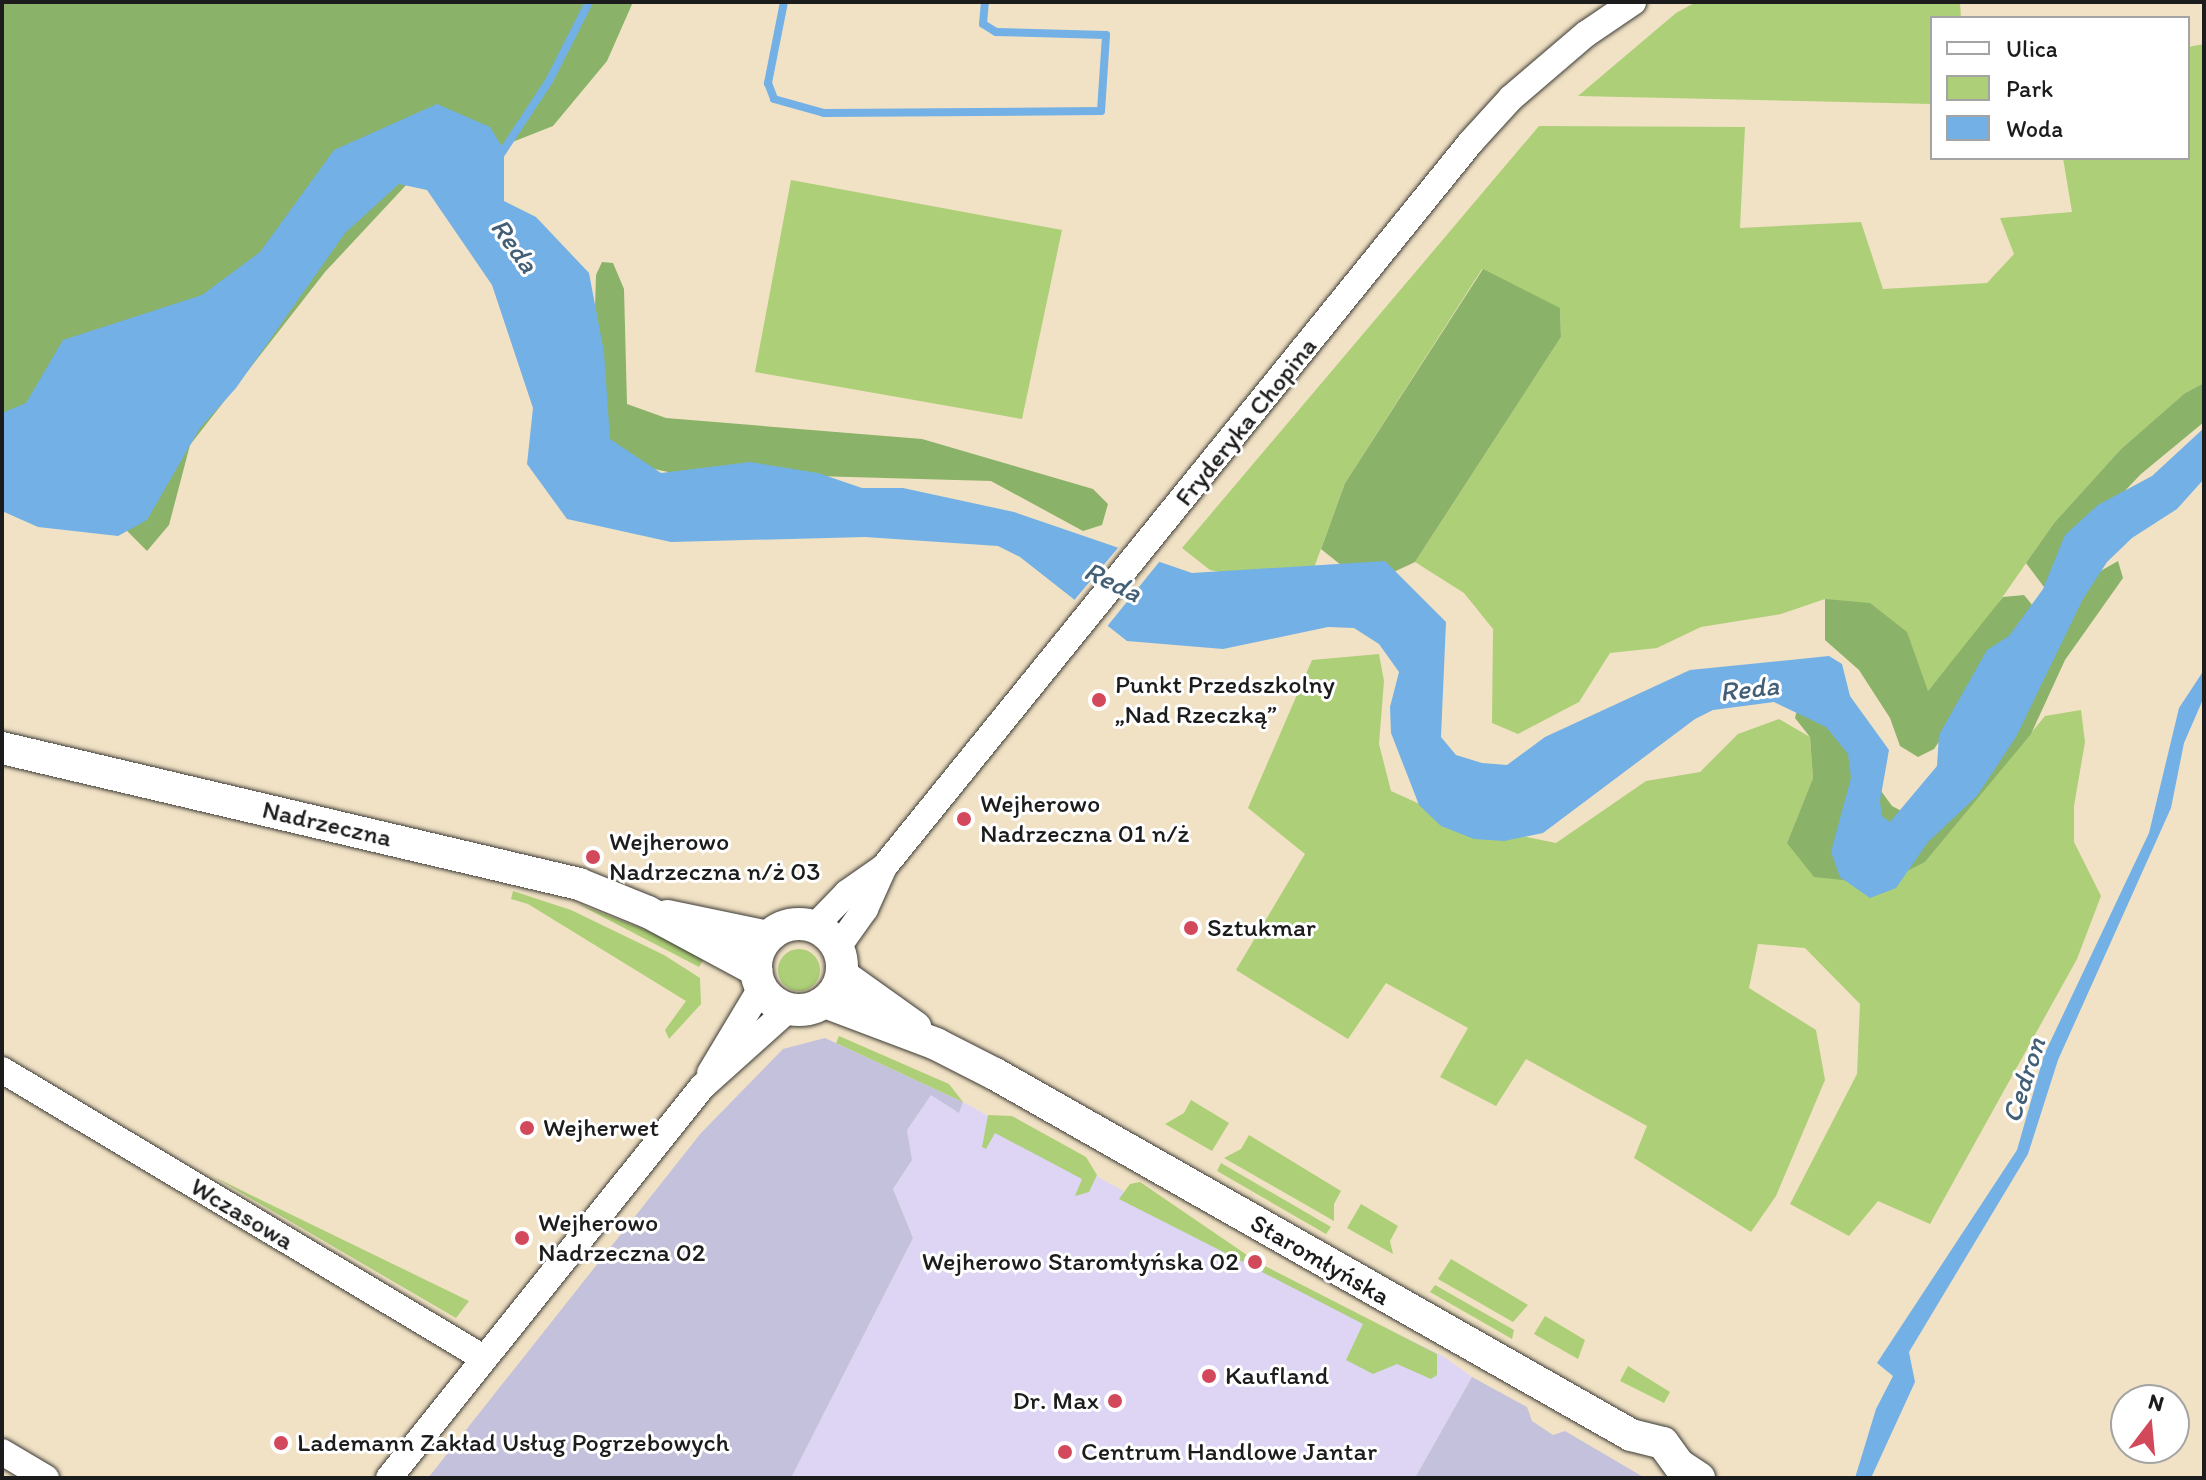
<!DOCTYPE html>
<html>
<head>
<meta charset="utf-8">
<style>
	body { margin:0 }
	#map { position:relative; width:2206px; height:1480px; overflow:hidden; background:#f1e2c5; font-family:Itim,sans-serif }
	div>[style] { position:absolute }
	.built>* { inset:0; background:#ded5f5 }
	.industrial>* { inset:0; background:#c3c1db }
	.green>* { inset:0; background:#adcf77 }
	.round { border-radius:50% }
	.forest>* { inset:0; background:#8ab268 }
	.water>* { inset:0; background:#73b0e5 }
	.pier>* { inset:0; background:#f1e2c5 }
	.stream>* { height:8px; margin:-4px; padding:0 4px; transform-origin:4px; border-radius:4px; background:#73b0e5 }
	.roads { filter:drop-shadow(0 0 2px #3c3a35) drop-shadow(0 0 2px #3c3a35) }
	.minor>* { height:26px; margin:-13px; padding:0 13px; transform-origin:13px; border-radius:13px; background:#fff }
	.major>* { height:32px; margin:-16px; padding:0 16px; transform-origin:16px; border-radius:16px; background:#fff }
	.major>.ring { margin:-16px; padding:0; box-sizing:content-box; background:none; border:32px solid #fff; border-radius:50% }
	.dots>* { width:22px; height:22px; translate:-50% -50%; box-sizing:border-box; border:4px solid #fff; border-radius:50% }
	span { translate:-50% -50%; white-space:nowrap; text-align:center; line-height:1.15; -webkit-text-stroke:6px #fff; paint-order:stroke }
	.street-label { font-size:26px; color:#1c1c1c }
	.poi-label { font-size:26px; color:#1c1c1c }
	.left { translate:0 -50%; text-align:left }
	.right { translate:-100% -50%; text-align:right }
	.water-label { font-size:28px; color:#435f76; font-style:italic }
	.frame { position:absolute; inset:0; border:4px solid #1c1c1c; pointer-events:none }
	.legend { position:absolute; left:1930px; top:16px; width:260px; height:144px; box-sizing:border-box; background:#fff; border:2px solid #a4a4a4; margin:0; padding:10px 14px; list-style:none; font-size:24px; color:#1c1c1c }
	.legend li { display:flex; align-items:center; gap:16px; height:40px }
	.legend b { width:40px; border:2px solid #a4a4a4 }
	.north { position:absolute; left:2110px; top:1384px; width:80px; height:80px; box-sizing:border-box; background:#fff; border:2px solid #a4a4a4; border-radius:50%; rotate:16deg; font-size:22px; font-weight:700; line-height:32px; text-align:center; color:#1c1c1c }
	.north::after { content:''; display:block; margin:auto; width:28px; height:36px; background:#d1495b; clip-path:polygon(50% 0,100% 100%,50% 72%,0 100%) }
</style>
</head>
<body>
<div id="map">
	<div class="built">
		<i style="clip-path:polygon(931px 1094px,959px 1112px,963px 1102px,1264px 1269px,1443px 1356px,1472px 1377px,1415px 1478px,791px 1478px,913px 1238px,893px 1189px,912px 1160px,907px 1130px)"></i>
	</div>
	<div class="industrial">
		<i style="clip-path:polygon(825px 1038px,963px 1102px,959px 1113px,931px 1095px,907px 1130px,912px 1160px,893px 1189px,913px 1238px,791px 1478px,428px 1478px,701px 1133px,783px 1049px)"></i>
		<i style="clip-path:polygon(1472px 1377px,1527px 1407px,1532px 1421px,1553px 1435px,1565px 1431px,1645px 1478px,1415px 1478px)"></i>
	</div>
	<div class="green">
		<i style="clip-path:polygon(1696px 2px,1960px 2px,1961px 18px,1932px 18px,1932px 104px,1578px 96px,1676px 13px)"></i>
		<i style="clip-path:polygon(2204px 44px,2204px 383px,2185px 393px,2121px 449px,2054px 523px,1990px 615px,1927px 692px,1825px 599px,1781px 614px,1701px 627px,1657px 648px,1610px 653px,1579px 702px,1518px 734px,1492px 723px,1493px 629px,1464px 593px,1415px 562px,1561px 337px,1560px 309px,1482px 269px,1345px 483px,1311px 576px,1276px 583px,1210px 570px,1182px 548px,1539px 126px,1745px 127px,1740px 228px,1861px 222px,1883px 289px,1987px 283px,2014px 254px,2000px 218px,2072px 212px,2063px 158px,2188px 158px,2188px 47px)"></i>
		<i style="clip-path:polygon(791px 180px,1062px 230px,1022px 419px,755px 372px)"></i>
		<i style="clip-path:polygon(1379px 654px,1384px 681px,1379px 744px,1391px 791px,1466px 825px,1556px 843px,1646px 781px,1700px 772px,1738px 734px,1779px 719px,1810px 737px,1813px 778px,1787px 843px,1925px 862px,2045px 716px,2081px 710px,2085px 742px,2074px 806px,2074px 842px,2101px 896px,2077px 959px,1930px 1224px,1878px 1201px,1849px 1236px,1790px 1204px,1857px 1074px,1860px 1004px,1805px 948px,1758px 944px,1749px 988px,1816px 1030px,1825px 1080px,1776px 1196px,1751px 1232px,1634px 1158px,1647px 1126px,1526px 1059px,1496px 1106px,1440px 1077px,1468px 1028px,1386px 983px,1348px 1039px,1236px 970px,1305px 854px,1248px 808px,1312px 660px)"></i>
		<i style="clip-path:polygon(513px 891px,571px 910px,664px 955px,700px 978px,701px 1004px,669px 1039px,665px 1030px,686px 1001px,528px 904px,511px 899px)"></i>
		<i style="clip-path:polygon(578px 904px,646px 930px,705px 957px,699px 967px)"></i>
		<i class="round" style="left:778px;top:949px;width:42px;height:42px"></i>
		<i style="clip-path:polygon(839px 1036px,949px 1084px,963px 1102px,836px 1043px)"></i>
		<i style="clip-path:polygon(1191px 1100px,1229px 1123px,1212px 1151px,1165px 1124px,1184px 1113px)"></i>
		<i style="clip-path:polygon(988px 1115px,1012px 1116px,1086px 1157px,1097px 1175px,1089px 1192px,1075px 1196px,1082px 1179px,995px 1133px,986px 1149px,982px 1147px)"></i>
		<i style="clip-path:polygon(1249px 1135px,1341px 1191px,1334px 1204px,1334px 1221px,1224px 1158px,1241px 1149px)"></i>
		<i style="clip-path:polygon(1221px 1163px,1331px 1227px,1326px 1234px,1217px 1171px)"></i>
		<i style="clip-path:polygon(214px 1177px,469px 1301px,456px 1318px)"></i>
		<i style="clip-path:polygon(1140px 1182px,1247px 1255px,1243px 1262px,1119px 1199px,1130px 1184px)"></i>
		<i style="clip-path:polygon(1361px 1204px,1398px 1226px,1390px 1241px,1393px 1254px,1347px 1228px)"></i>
		<i style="clip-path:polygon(1451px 1259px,1528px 1305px,1513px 1322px,1438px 1279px)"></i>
		<i style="clip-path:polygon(1265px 1266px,1437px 1354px,1437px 1375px,1431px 1379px,1397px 1364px,1373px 1374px,1346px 1360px,1363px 1324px,1262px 1272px)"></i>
		<i style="clip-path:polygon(1435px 1285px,1514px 1330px,1512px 1339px,1430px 1292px)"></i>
		<i style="clip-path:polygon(1545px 1316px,1585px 1340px,1578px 1359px,1534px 1334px)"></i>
		<i style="clip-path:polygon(1628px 1366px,1670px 1392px,1664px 1403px,1620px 1381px)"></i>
	</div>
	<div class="forest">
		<i style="clip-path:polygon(2px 2px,633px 2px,607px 61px,553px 126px,408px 183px,325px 272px,190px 445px,169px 525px,147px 551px,31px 434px,2px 442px)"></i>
		<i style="clip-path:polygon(602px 262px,613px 263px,624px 289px,627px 404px,666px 418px,922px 439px,1093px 489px,1108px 504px,1102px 525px,1083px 531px,991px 481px,668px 472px,632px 464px,603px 438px,592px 406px,596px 275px)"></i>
		<i style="clip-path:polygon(1483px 269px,1560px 308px,1561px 337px,1415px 562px,1366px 585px,1321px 549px,1345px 483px)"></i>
		<i style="clip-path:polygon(2204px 383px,2204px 422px,2141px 474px,2074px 544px,2044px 587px,2026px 563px,2054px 523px,2121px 449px,2185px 393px)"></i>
		<i style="clip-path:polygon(2118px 561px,2123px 578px,2065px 660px,2031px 734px,1925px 862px,1881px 884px,1814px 877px,1787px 843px,1813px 778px,1810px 737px,1795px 718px,1799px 702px,1825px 714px,1892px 806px,1915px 818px,2097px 573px)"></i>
		<i style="clip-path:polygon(2024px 595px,2033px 606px,1934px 749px,1918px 757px,1900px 746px,1890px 718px,1859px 670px,1825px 640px,1825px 599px,1870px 603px,1907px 632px,1928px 691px,2003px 597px)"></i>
	</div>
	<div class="water">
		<i style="clip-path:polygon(437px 104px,490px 127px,504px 150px,504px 201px,536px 217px,589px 273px,604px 352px,610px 439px,661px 473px,750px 462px,818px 473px,862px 488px,903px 488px,1014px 512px,1192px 573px,1385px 561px,1446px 622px,1441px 737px,1456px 755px,1482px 763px,1507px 765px,1545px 737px,1690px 670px,1829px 656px,1842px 664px,1850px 696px,1889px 750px,1880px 801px,1882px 816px,1890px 822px,1937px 766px,1939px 735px,1987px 650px,2009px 636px,2043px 589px,2065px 535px,2098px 505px,2152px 476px,2204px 428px,2204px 479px,2177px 509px,2132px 538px,2107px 562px,2083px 599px,2016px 737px,1977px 796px,1928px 842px,1896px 888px,1870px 898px,1840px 877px,1831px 852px,1851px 778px,1848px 754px,1826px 727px,1774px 702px,1713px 710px,1695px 719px,1543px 833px,1504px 841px,1474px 839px,1441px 826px,1419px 805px,1391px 733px,1390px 707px,1399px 672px,1379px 644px,1354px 628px,1328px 627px,1223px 649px,1127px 641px,1020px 557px,998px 546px,865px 537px,671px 542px,567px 519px,527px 464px,533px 408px,492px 285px,427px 190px,399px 184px,345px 233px,236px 388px,200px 428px,147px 520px,118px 536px,38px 527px,2px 511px,2px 413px,26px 403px,63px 340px,202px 295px,260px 252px,334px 150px)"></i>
		<i style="clip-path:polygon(2204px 670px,2204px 697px,2184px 743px,2171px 808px,2058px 1060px,2028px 1154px,1909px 1352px,1915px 1382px,1871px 1478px,1855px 1478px,1876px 1409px,1893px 1376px,1877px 1363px,2017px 1150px,2044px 1055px,2149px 833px,2179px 708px)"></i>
	</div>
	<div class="pier">
		<i style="clip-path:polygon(1122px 543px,1164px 556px,1105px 629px,1071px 604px)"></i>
	</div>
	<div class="stream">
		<i style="left:784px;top:2px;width:83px;rotate:101.2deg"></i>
		<i style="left:768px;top:83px;width:17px;rotate:69deg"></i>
		<i style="left:774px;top:99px;width:52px;rotate:15.6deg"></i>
		<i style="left:824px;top:113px;width:277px;rotate:-0.4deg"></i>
		<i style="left:1101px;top:111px;width:76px;rotate:-86.2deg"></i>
		<i style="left:1106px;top:35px;width:110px;rotate:-178.4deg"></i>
		<i style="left:996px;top:32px;width:15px;rotate:-148deg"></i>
		<i style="left:983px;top:24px;width:22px;rotate:-85deg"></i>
		<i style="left:499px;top:157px;width:91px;rotate:-56.7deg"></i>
		<i style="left:549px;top:81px;width:89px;rotate:-63.1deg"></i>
	</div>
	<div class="roads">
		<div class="minor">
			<i style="left:815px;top:926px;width:46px;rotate:-45.9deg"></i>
			<i style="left:847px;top:893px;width:45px;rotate:-35.1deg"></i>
			<i style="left:884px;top:867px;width:931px;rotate:-51.01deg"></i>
			<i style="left:1470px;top:143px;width:61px;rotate:-47.7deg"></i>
			<i style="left:1511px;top:98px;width:99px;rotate:-40.5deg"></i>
			<i style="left:1586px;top:34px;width:57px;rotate:-34.2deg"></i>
			<i style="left:838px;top:947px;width:47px;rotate:-54.6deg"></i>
			<i style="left:865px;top:909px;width:46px;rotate:-65.7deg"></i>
			<i style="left:2px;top:1070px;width:559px;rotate:30.88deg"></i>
			<i style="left:710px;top:1073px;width:99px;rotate:-59deg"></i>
			<i style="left:2px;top:1452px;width:51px;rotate:30.6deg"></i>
			<i style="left:389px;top:1478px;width:501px;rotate:-51.32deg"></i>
			<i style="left:702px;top:1087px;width:117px;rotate:-41.9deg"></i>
		</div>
		<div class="major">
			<i style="left:2px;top:748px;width:593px;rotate:13.26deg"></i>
			<i style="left:579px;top:884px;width:74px;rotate:22.1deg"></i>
			<i style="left:648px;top:912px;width:123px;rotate:28.2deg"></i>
			<i style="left:667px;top:916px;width:103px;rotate:11.7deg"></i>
			<i class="ring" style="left:756px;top:924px;width:54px;height:54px"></i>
			<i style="left:842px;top:975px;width:90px;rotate:35.5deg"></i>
			<i style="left:825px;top:1002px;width:119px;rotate:20.7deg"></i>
			<i style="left:936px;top:1044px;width:66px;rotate:27deg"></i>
			<i style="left:995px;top:1074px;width:731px;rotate:29.58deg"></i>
			<i style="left:1631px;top:1435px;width:33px;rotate:14deg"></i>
			<i style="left:1663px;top:1443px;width:27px;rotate:54deg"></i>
			<i style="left:1679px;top:1465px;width:24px;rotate:33deg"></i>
		</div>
	</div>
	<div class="dots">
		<i style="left:1099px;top:700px;background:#d1495b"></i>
		<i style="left:964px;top:819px;background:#d1495b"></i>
		<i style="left:593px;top:857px;background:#d1495b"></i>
		<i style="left:1191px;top:928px;background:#d1495b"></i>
		<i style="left:527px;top:1128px;background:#d1495b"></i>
		<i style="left:522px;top:1238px;background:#d1495b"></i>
		<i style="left:1255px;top:1262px;background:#d1495b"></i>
		<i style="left:1209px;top:1376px;background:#d1495b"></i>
		<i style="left:1115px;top:1401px;background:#d1495b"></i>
		<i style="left:281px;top:1443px;background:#d1495b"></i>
		<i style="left:1065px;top:1452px;background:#d1495b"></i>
	</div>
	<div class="street-label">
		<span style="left:1246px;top:422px;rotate:-51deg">Fryderyka Chopina</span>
		<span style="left:327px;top:824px;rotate:13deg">Nadrzeczna</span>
		<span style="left:242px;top:1214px;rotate:31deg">Wczasowa</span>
		<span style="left:1320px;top:1260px;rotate:30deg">Staromłyńska</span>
	</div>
	<div class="poi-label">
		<span class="left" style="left:1115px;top:700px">Punkt Przedszkolny<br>„Nad Rzeczką”</span>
		<span class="left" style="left:980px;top:819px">Wejherowo<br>Nadrzeczna 01 n/ż</span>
		<span class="left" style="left:609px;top:857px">Wejherowo<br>Nadrzeczna n/ż 03</span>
		<span class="left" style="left:1207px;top:928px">Sztukmar</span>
		<span class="left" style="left:543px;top:1128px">Wejherwet</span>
		<span class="left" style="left:538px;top:1238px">Wejherowo<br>Nadrzeczna 02</span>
		<span class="right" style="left:1239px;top:1262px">Wejherowo Staromłyńska 02</span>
		<span class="left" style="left:1225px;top:1376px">Kaufland</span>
		<span class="right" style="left:1099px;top:1401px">Dr. Max</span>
		<span class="left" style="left:297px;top:1443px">Lademann Zakład Usług Pogrzebowych</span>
		<span class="left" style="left:1081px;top:1452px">Centrum Handlowe Jantar</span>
	</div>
	<div class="water-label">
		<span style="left:515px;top:245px;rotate:54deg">Reda</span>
		<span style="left:1113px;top:581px;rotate:26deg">Reda</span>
		<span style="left:1749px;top:688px;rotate:-7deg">Reda</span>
		<span style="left:2023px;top:1080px;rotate:-72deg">Cedron</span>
	</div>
	<div class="frame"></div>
	<ul class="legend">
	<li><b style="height:10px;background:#fff"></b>Ulica</li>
	<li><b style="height:22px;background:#adcf77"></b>Park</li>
	<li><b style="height:22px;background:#73b0e5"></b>Woda</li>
	</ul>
	<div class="north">N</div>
</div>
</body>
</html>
